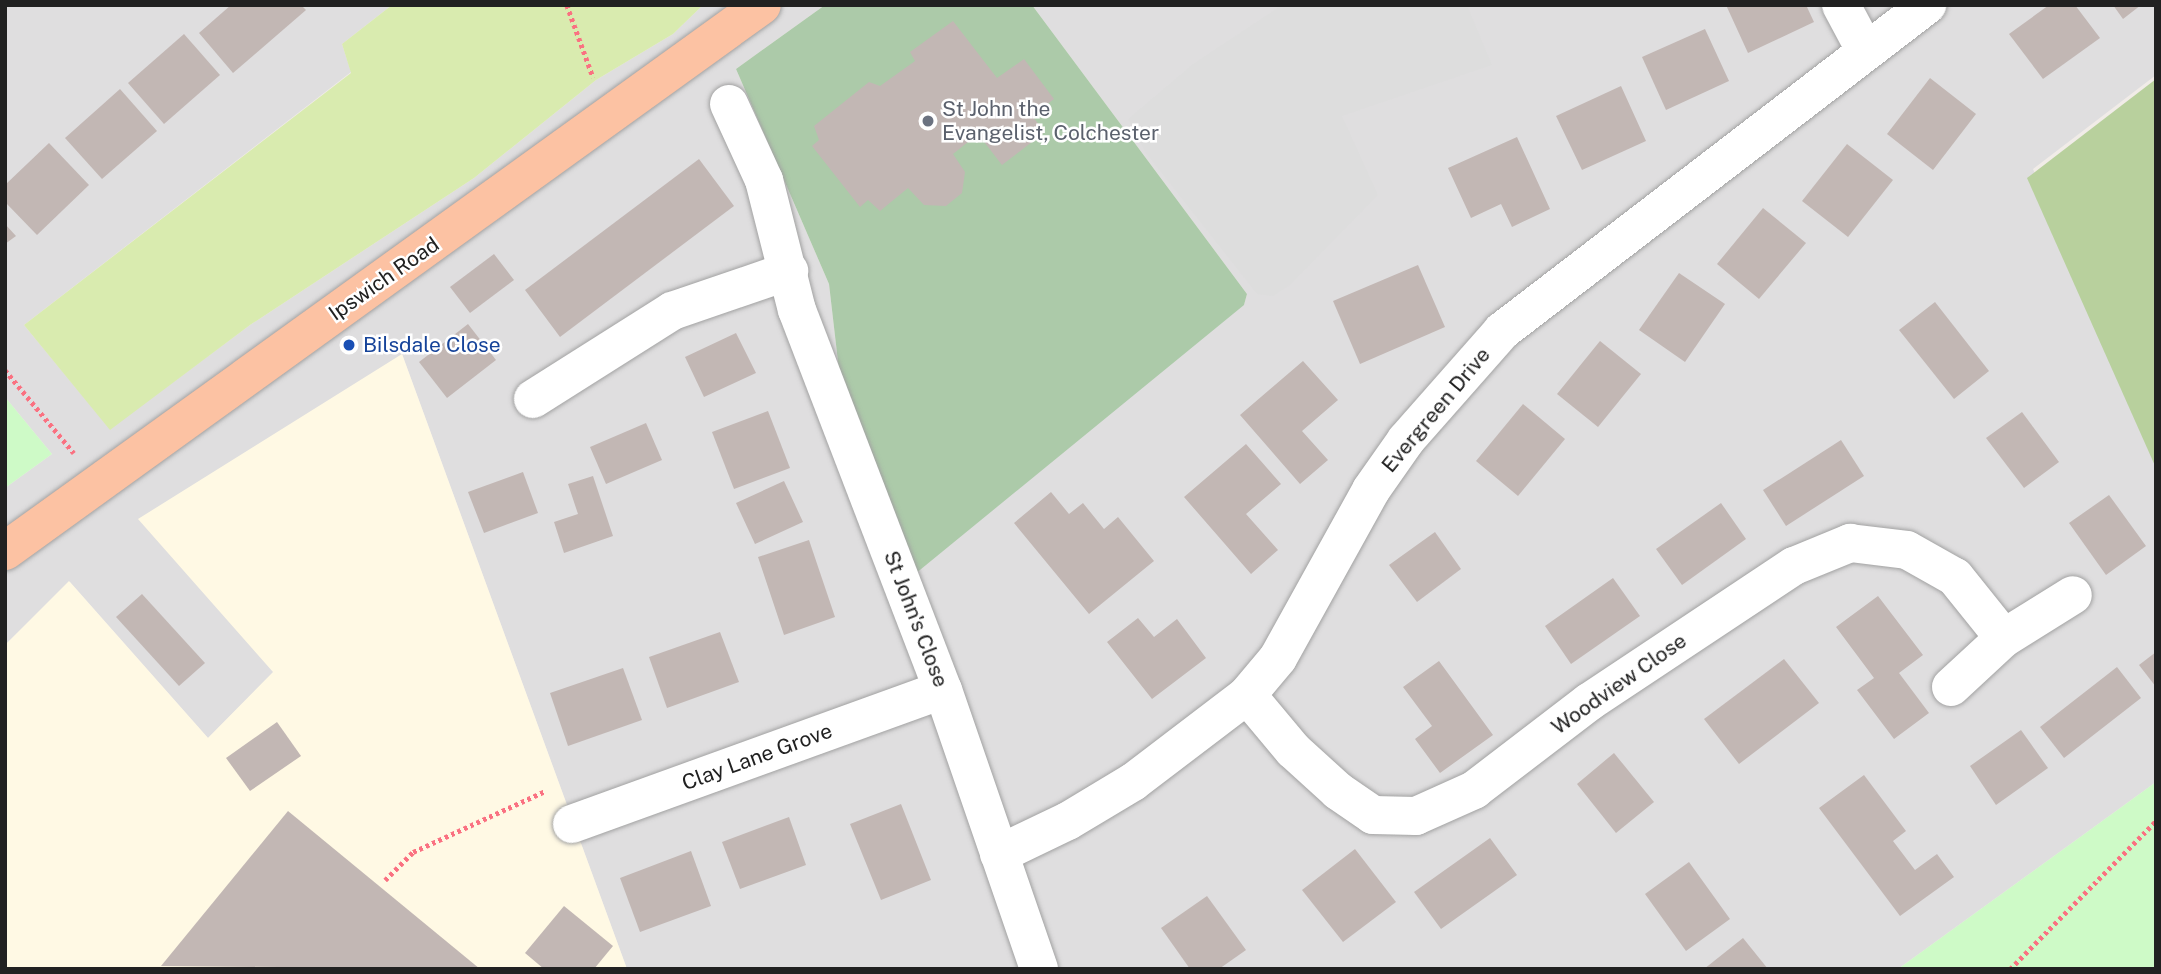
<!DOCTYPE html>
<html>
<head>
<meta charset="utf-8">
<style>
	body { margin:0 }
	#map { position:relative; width:2161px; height:974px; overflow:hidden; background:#f1ece8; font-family:"Public Sans",sans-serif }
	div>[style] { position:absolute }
	.residential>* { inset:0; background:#dfdedf }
	.education>* { inset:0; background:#fff9e4 }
	.grass>* { inset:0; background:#d9ebaf }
	.forest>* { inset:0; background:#b8d09d }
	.cemetery>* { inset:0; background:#accaa9 }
	.park>* { inset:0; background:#cefac7 }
	.parking>* { inset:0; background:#ddd }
	.building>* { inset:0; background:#c2b7b4 }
	.path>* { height:4.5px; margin-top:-2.25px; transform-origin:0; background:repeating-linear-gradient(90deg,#fa7181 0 3.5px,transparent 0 7px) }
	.roads { filter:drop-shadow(0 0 2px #a2a2a2) drop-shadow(0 0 2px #a2a2a2) }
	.street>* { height:38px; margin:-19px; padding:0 19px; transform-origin:19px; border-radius:19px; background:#fff }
	.primary>* { height:38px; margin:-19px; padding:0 19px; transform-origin:19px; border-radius:19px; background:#fcc2a3 }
	.dots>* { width:19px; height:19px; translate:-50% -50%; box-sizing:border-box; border:4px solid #fff; border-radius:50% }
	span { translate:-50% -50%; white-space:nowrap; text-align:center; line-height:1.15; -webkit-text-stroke:5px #fff; paint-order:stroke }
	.worship-label { font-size:21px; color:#5b616d }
	.left { translate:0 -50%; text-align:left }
	.street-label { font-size:21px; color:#212121 }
	.transit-label { font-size:21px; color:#164399 }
	.frame { position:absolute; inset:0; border:7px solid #212121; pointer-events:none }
</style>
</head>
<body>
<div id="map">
	<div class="residential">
		<i style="clip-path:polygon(5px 5px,392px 5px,342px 44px,351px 72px,24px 325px,110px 429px,250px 325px,474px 178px,596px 80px,673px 34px,703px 5px,825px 5px,736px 69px,829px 284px,840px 379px,1244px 305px,1247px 294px,1032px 5px,2156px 5px,2156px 75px,2033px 169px,2156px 459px,2156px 782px,1898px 969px,627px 969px,402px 354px,274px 672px,208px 738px,70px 582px,5px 645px,5px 488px,52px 454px,5px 397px)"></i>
	</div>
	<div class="education">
		<i style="clip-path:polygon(402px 354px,627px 969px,5px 969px,5px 645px,69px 581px,208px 738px,273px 672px,138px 519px)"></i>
	</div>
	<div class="grass">
		<i style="clip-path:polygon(392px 5px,703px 5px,673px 34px,596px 80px,474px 178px,250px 325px,110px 430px,24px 325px,351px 73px,342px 44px)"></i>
	</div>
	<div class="forest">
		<i style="clip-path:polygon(2156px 79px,2156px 468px,2027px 178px)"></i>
	</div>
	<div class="cemetery">
		<i style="clip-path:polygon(825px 5px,1032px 5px,1247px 294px,1244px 305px,915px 574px,840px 379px,829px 284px,736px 69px)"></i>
	</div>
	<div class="park">
		<i style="clip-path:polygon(5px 397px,52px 454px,5px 488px)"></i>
		<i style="clip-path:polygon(2156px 782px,2156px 969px,1898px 969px)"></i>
	</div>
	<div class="parking">
		<i style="clip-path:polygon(1282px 5px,1467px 5px,1492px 65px,1342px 116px,1378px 195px,1290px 285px,1273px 296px,1257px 294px,1146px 153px,1128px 119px,1193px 64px)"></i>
	</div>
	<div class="building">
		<i style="clip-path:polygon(231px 5px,301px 5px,306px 10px,233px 73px,199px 33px)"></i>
		<i style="clip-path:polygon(1726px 5px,1806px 5px,1814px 22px,1748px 53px)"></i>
		<i style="clip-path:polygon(2049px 5px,2075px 5px,2100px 38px,2043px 79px,2009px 34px)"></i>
		<i style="clip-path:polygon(2113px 5px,2141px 5px,2123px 19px)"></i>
		<i style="clip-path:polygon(953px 21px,997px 78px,1024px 59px,1054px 99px,1032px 116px,1045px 132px,1002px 165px,978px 134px,953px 154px,965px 172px,962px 193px,946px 206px,924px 205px,908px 188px,880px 211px,868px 200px,860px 207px,812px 146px,819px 140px,814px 126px,869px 82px,880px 86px,915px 61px,910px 52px)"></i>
		<i style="clip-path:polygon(1705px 29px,1729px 81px,1666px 110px,1642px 57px)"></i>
		<i style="clip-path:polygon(184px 34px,220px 75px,164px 124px,128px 83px)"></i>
		<i style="clip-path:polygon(1930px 78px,1976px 114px,1933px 170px,1887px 134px)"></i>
		<i style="clip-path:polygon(1621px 86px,1646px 141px,1582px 170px,1556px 116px)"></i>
		<i style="clip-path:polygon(120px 89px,157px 131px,102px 179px,65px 138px)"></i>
		<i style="clip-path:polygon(1517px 137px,1550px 209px,1512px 227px,1501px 204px,1471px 218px,1448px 168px)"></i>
		<i style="clip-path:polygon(49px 143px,89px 185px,37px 235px,5px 202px,5px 185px)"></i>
		<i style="clip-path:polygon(1847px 144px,1893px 180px,1848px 237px,1802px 201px)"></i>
		<i style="clip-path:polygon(699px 159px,734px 206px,560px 337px,525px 290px)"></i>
		<i style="clip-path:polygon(1763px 208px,1806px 243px,1759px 299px,1717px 264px)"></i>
		<i style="clip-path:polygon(5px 224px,16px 236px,5px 244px)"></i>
		<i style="clip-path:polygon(494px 254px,514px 280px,470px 313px,450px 287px)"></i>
		<i style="clip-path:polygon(1418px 265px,1445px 327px,1360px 364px,1333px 301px)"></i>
		<i style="clip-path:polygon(1679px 273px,1725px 304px,1685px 362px,1639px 330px)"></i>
		<i style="clip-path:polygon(1935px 302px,1989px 371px,1954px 399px,1899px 330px)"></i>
		<i style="clip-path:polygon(468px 324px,496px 360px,447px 398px,419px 362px)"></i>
		<i style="clip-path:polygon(736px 333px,756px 373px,704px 397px,685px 357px)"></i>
		<i style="clip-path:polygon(1600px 341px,1641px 374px,1598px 427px,1557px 394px)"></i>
		<i style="clip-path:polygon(1303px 361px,1338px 400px,1302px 431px,1328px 460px,1300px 484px,1240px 415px)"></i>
		<i style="clip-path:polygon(1523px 404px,1565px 439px,1518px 496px,1476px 461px)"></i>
		<i style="clip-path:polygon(768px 411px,790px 468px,734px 489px,712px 432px)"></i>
		<i style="clip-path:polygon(2022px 412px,2059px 462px,2024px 488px,1986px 438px)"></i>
		<i style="clip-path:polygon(646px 423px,662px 460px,606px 484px,590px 447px)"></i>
		<i style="clip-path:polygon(1841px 440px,1864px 476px,1786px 526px,1763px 490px)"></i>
		<i style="clip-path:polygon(1246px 444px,1281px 484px,1246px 514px,1278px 550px,1251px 574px,1184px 497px)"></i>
		<i style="clip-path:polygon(523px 472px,538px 513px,484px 533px,468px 492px)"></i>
		<i style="clip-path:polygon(593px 476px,613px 536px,564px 553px,554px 522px,578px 514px,568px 484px)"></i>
		<i style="clip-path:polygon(784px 481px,803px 522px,755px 544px,736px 503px)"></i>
		<i style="clip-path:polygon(1051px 492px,1069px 514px,1083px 503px,1104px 529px,1118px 517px,1154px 561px,1089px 614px,1014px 523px)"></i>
		<i style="clip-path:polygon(2109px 495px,2146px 546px,2106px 575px,2069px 523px)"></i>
		<i style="clip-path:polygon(1721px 503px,1746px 539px,1682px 585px,1656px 549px)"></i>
		<i style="clip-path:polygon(1435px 532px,1461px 569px,1417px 602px,1389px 565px)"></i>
		<i style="clip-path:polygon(809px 540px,835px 617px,784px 635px,758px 557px)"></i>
		<i style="clip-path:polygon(1613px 578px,1640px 616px,1571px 664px,1545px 626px)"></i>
		<i style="clip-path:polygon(142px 594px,205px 663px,179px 686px,116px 617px)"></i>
		<i style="clip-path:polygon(1878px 596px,1923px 655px,1899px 673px,1929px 713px,1894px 739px,1857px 690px,1874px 678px,1836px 627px)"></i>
		<i style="clip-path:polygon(1138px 618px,1154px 637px,1177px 619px,1206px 658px,1152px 699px,1107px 642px)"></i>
		<i style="clip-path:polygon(720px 632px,739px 682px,667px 708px,649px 657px)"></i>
		<i style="clip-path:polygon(2156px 652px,2156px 687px,2139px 665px)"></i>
		<i style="clip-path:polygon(1784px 659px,1819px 703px,1739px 764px,1704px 719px)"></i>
		<i style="clip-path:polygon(1439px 661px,1493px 735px,1440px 773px,1415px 739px,1432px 726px,1403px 687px)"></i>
		<i style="clip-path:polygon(2117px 667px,2141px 698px,2064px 758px,2040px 727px)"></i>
		<i style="clip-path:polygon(623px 668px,642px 720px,568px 746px,550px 693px)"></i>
		<i style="clip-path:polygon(277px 722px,301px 756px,250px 791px,226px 758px)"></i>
		<i style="clip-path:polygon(2021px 730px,2048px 768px,1996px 805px,1970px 766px)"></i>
		<i style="clip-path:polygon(1614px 753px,1654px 802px,1616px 833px,1577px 784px)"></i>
		<i style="clip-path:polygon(1864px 775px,1906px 831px,1893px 841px,1915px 870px,1937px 854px,1954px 877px,1900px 916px,1819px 808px)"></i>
		<i style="clip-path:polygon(901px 804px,931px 880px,881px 900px,850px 824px)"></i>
		<i style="clip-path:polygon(288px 811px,480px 969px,161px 966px)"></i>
		<i style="clip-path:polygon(789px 817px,806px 865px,740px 889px,722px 842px)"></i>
		<i style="clip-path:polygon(1490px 838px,1517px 875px,1441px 929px,1414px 892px)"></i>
		<i style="clip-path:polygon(1355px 849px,1396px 902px,1343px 942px,1302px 890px)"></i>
		<i style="clip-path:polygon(691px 851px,711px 906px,640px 932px,620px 878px)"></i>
		<i style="clip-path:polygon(1689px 862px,1730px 919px,1686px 951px,1645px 894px)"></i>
		<i style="clip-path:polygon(1207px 896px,1246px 950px,1219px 969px,1190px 969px,1161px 928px)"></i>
		<i style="clip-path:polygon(564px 906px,613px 946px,594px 969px,544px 969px,525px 953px)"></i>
		<i style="clip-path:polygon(1743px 938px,1768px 969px,1704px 969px)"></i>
	</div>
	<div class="path">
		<i style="left:567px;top:5px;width:77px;rotate:70.1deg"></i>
		<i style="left:5px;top:370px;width:108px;rotate:50.3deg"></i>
		<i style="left:385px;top:880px;width:40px;rotate:-45deg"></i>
		<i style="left:413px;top:852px;width:145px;rotate:-24.8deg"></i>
		<i style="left:2010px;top:969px;width:208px;rotate:-45.4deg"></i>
	</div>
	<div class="roads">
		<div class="street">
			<i style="left:1841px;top:5px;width:51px;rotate:61.9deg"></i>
			<i style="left:729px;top:104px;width:84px;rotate:65.3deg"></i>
			<i style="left:764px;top:180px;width:134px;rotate:75.8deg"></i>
			<i style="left:797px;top:310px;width:407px;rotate:69deg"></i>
			<i style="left:943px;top:690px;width:295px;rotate:71deg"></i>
			<i style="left:533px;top:399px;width:165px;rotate:-32.3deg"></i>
			<i style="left:672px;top:311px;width:124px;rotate:-18.9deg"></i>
			<i style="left:1951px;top:687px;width:72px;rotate:-42.8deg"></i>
			<i style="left:2004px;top:638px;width:81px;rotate:-31.9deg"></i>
			<i style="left:1247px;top:695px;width:72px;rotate:50.1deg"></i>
			<i style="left:1293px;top:750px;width:61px;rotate:42.3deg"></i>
			<i style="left:1338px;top:791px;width:42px;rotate:34.4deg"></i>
			<i style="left:1373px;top:815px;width:43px;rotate:1.3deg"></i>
			<i style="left:1416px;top:816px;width:64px;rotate:-24.1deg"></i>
			<i style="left:1474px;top:790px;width:145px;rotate:-37.4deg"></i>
			<i style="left:1589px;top:702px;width:246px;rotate:-33.6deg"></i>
			<i style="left:1794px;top:566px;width:61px;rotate:-22.3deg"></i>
			<i style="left:1850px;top:543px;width:57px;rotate:7deg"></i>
			<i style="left:1907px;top:550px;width:55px;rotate:29.4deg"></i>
			<i style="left:1955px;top:577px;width:78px;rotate:51.2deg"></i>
			<i style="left:572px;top:824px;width:394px;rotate:-19.9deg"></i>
			<i style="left:999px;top:854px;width:76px;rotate:-25.6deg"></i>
			<i style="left:1068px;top:821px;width:76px;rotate:-31deg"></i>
			<i style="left:1133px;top:782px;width:143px;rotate:-37.3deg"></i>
			<i style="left:1247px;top:695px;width:48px;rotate:-50deg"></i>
			<i style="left:1278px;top:658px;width:192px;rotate:-61deg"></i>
			<i style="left:1371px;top:490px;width:61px;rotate:-55deg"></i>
			<i style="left:1406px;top:440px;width:145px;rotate:-48.6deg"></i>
			<i style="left:1502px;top:331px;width:536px;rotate:-37.49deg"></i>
		</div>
		<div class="primary">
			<i style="left:5px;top:551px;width:933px;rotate:-35.8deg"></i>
		</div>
	</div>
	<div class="dots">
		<i style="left:928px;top:121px;background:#6b7280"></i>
		<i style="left:349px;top:345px;background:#1a4fb4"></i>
	</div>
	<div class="worship-label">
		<span class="left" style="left:942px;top:121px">St John the<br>Evangelist, Colchester</span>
	</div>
	<div class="street-label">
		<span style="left:384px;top:279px;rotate:-35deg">Ipswich Road</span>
		<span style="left:1436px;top:410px;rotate:-50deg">Evergreen Drive</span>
		<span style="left:916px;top:619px;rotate:69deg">St John's Close</span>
		<span style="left:1619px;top:684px;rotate:-35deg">Woodview Close</span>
		<span style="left:757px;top:757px;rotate:-20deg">Clay Lane Grove</span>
	</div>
	<div class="transit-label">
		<span class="left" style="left:363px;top:345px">Bilsdale Close</span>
	</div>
	<div class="frame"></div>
</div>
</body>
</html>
